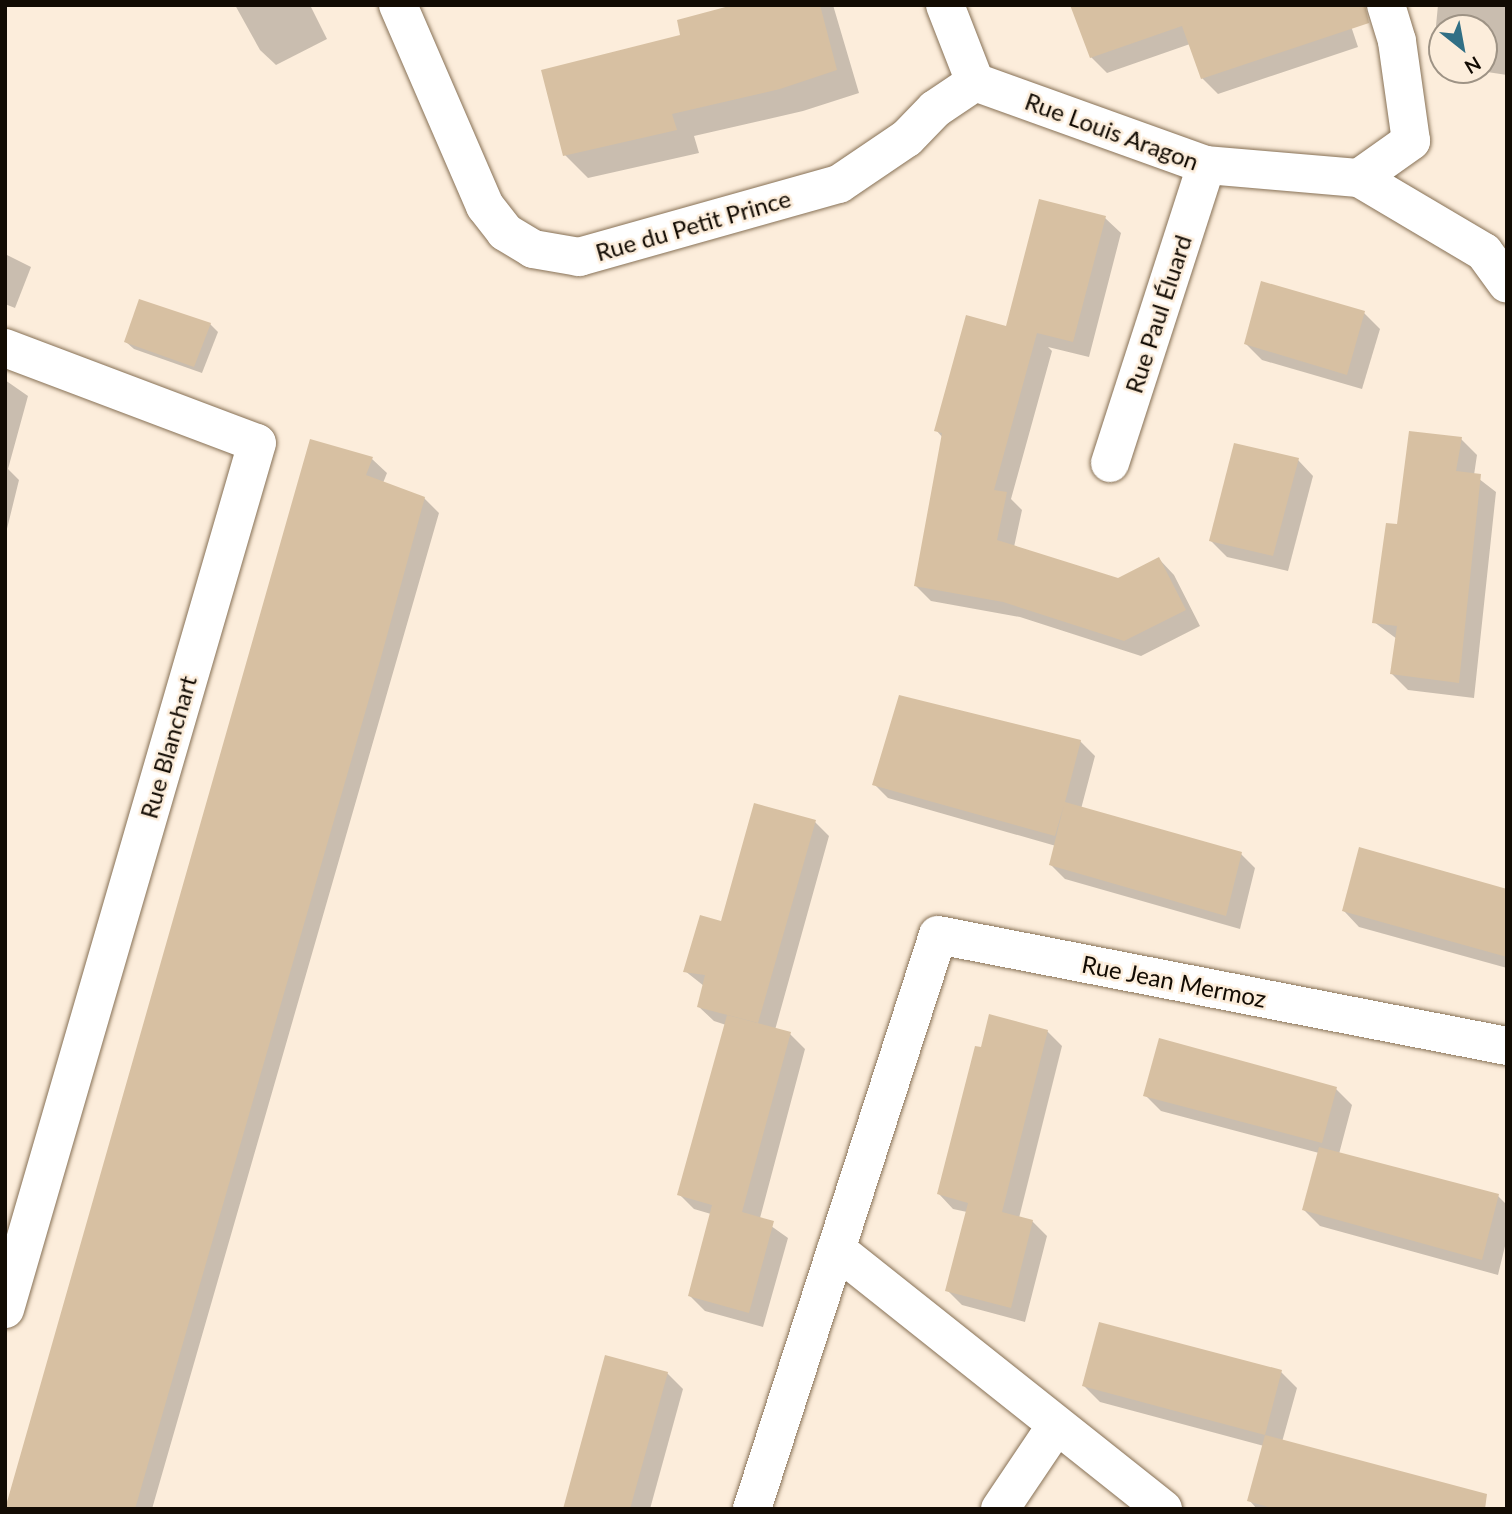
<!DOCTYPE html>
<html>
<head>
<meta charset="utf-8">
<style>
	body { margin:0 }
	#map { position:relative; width:1512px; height:1514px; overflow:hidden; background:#fceddb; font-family:Lato,sans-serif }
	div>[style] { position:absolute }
	.shadow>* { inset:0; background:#0003 }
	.building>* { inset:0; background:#d7c0a2 }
	.roads { filter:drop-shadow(0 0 2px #877156) drop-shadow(0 0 2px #877156) }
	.minor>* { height:38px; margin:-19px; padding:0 19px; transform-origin:19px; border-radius:19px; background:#fff }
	span { translate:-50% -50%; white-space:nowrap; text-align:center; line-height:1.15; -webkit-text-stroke:5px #fceddb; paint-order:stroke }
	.street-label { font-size:24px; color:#120b03 }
	.frame { position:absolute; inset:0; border:7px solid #120b03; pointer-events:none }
	.north { position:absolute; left:1428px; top:14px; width:70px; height:70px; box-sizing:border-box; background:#fceddb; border:2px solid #9e9385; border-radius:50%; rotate:149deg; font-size:19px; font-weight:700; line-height:28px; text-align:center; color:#120b03 }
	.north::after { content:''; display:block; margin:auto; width:24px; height:32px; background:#316f85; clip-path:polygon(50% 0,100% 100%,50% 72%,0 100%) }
</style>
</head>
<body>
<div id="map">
	<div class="shadow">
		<i style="clip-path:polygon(235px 5px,310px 5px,327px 39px,276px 65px,260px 50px)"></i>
		<i style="clip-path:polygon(740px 5px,833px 5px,859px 93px,803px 111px,694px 136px,699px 153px,588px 178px,565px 155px,682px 36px)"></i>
		<i style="clip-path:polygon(1072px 5px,1344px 5px,1358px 47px,1218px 94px,1202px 78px,1190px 44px,1107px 73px,1091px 57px)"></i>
		<i style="clip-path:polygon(1438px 5px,1507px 5px,1507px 75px,1474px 70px,1484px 70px,1484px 28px,1442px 28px,1442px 43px,1435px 36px)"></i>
		<i style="clip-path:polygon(1105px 218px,1121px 233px,1089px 357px,1048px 347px,1052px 351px,1011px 499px,1022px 510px,1014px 547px,1118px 580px,1159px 559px,1174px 575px,1200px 626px,1141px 656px,1020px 617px,931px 601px,916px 586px,943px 438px,936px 430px,1007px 328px)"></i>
		<i style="clip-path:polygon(5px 254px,31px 267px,15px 308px,5px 304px)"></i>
		<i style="clip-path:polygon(1364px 313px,1380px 329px,1362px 389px,1262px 360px,1246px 344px)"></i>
		<i style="clip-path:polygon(210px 324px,218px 332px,202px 373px,134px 349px,126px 342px)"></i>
		<i style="clip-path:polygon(5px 380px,28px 396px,8px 469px,19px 480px,5px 537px)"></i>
		<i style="clip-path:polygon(1461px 439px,1477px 455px,1474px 475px,1496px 492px,1474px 698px,1408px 690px,1392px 674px,1397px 639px,1374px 622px,1399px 526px)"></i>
		<i style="clip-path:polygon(311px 442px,372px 459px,387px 473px,383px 483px,424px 498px,439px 513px,152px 1509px,7px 1509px)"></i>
		<i style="clip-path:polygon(1298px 460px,1313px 476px,1288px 571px,1227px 557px,1211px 541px)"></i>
		<i style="clip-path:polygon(1080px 741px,1095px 756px,1081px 809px,1241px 854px,1255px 868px,1240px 929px,1065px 879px,1051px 865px,1056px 846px,888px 798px,874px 784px)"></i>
		<i style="clip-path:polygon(815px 822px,829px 836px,775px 1030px,790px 1034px,805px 1049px,760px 1218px,788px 1238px,763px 1327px,705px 1311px,690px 1296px,711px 1214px,694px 1209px,679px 1194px,726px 1025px,714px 1021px,699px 1007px,704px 986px,685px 971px)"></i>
		<i style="clip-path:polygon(1507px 891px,1507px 968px,1359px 927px,1344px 911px)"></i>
		<i style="clip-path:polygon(1047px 1031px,1062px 1046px,1019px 1218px,1032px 1221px,1047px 1236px,1025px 1322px,962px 1305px,947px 1290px,967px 1212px,953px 1209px,939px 1194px,982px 1049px)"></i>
		<i style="clip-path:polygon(1336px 1089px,1352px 1105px,1339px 1154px,1498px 1196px,1507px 1205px,1507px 1238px,1498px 1275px,1320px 1226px,1304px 1210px,1319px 1153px,1161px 1111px,1145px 1095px)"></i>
		<i style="clip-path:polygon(1281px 1372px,1297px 1388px,1282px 1442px,1455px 1509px,1257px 1509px,1249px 1500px,1264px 1446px,1100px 1402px,1084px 1386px)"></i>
		<i style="clip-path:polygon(667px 1373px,683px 1389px,650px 1509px,565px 1509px)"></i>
	</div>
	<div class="building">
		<i style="clip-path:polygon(733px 5px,820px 5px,837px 70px,780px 89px,672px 114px,677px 130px,563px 156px,541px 70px,680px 35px,677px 20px)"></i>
		<i style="clip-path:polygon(1070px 5px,1365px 5px,1369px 23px,1201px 79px,1182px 26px,1090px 58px)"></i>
		<i style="clip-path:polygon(1039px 199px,1106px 216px,1073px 342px,1033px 332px,1037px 333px,994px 490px,1007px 492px,997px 540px,1118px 578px,1159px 557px,1186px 610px,1124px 641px,1003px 602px,914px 586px,942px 433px,934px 431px,966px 315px,1006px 326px)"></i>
		<i style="clip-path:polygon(1261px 281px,1365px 311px,1347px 375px,1244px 344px)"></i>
		<i style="clip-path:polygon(139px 299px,211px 323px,194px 367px,124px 342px)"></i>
		<i style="clip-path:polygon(1409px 431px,1462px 437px,1456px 471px,1481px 474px,1459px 683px,1390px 674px,1397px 626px,1372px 623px,1386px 523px,1397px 524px)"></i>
		<i style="clip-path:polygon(310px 439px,373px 457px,366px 475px,425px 497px,380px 661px,135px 1509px,5px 1509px)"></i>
		<i style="clip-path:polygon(1234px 443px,1299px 458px,1273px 556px,1209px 541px)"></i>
		<i style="clip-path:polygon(899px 695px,1081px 740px,1065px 802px,1242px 852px,1226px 916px,1049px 865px,1064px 805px,1055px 836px,872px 785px)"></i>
		<i style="clip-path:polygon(754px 803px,816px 820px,758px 1023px,697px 1007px,705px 975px,683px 972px,700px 915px,721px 921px)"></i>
		<i style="clip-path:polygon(1359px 847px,1507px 889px,1507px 957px,1342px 911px)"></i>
		<i style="clip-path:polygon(989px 1014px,1048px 1030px,1002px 1212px,1033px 1220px,1011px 1308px,945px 1291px,968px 1203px,937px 1194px,975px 1046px,981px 1047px)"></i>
		<i style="clip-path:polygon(727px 1015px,791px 1032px,742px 1212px,774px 1221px,749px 1313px,688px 1296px,712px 1205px,677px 1195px)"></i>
		<i style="clip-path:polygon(1159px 1038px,1337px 1087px,1322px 1143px,1143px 1096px)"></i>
		<i style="clip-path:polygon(1319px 1147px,1499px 1194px,1482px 1260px,1302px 1210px)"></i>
		<i style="clip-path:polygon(1099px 1322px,1282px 1370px,1265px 1435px,1082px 1386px)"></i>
		<i style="clip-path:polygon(605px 1355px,668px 1372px,630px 1509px,563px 1509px)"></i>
		<i style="clip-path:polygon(1265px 1435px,1487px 1494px,1485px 1509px,1276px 1509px,1247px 1501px)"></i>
	</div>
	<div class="roads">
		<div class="minor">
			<i style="left:398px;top:5px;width:219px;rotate:66.6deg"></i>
			<i style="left:485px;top:206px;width:33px;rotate:52deg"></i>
			<i style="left:505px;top:232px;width:33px;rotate:31deg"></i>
			<i style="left:533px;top:249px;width:47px;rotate:9.9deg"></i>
			<i style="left:579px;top:257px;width:270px;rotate:-15.7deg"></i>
			<i style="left:839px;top:184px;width:82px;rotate:-34.1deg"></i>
			<i style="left:907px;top:138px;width:40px;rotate:-46deg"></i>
			<i style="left:935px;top:109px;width:48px;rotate:-34deg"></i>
			<i style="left:945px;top:5px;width:83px;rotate:68.7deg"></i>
			<i style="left:975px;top:82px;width:245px;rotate:19.8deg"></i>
			<i style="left:1206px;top:165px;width:154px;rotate:4.9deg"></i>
			<i style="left:1359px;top:178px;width:145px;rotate:30.6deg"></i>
			<i style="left:1484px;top:252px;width:39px;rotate:54deg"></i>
			<i style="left:1359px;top:178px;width:64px;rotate:-35.4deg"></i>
			<i style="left:1411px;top:141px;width:101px;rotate:-98deg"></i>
			<i style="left:1397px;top:41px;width:38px;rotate:-107deg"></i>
			<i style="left:5px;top:348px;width:269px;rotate:20.7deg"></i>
			<i style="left:257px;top:443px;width:902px;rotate:106.22deg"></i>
			<i style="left:1110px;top:463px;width:313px;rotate:-72.1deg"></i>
			<i style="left:836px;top:1249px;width:418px;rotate:38.5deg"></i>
			<i style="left:752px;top:1509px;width:603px;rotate:-72.05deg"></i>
			<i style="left:938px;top:935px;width:580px;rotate:11.04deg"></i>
			<i style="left:1000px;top:1509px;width:99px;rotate:-56.1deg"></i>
		</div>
	</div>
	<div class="street-label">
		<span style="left:1112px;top:131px;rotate:20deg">Rue Louis Aragon</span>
		<span style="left:693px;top:225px;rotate:-16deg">Rue du Petit Prince</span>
		<span style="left:1158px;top:314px;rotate:-72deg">Rue Paul Éluard</span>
		<span style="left:168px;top:747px;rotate:-74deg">Rue Blanchart</span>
		<span style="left:1174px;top:981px;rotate:11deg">Rue Jean Mermoz</span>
	</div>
	<div class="frame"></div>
	<div class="north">N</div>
</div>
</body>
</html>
